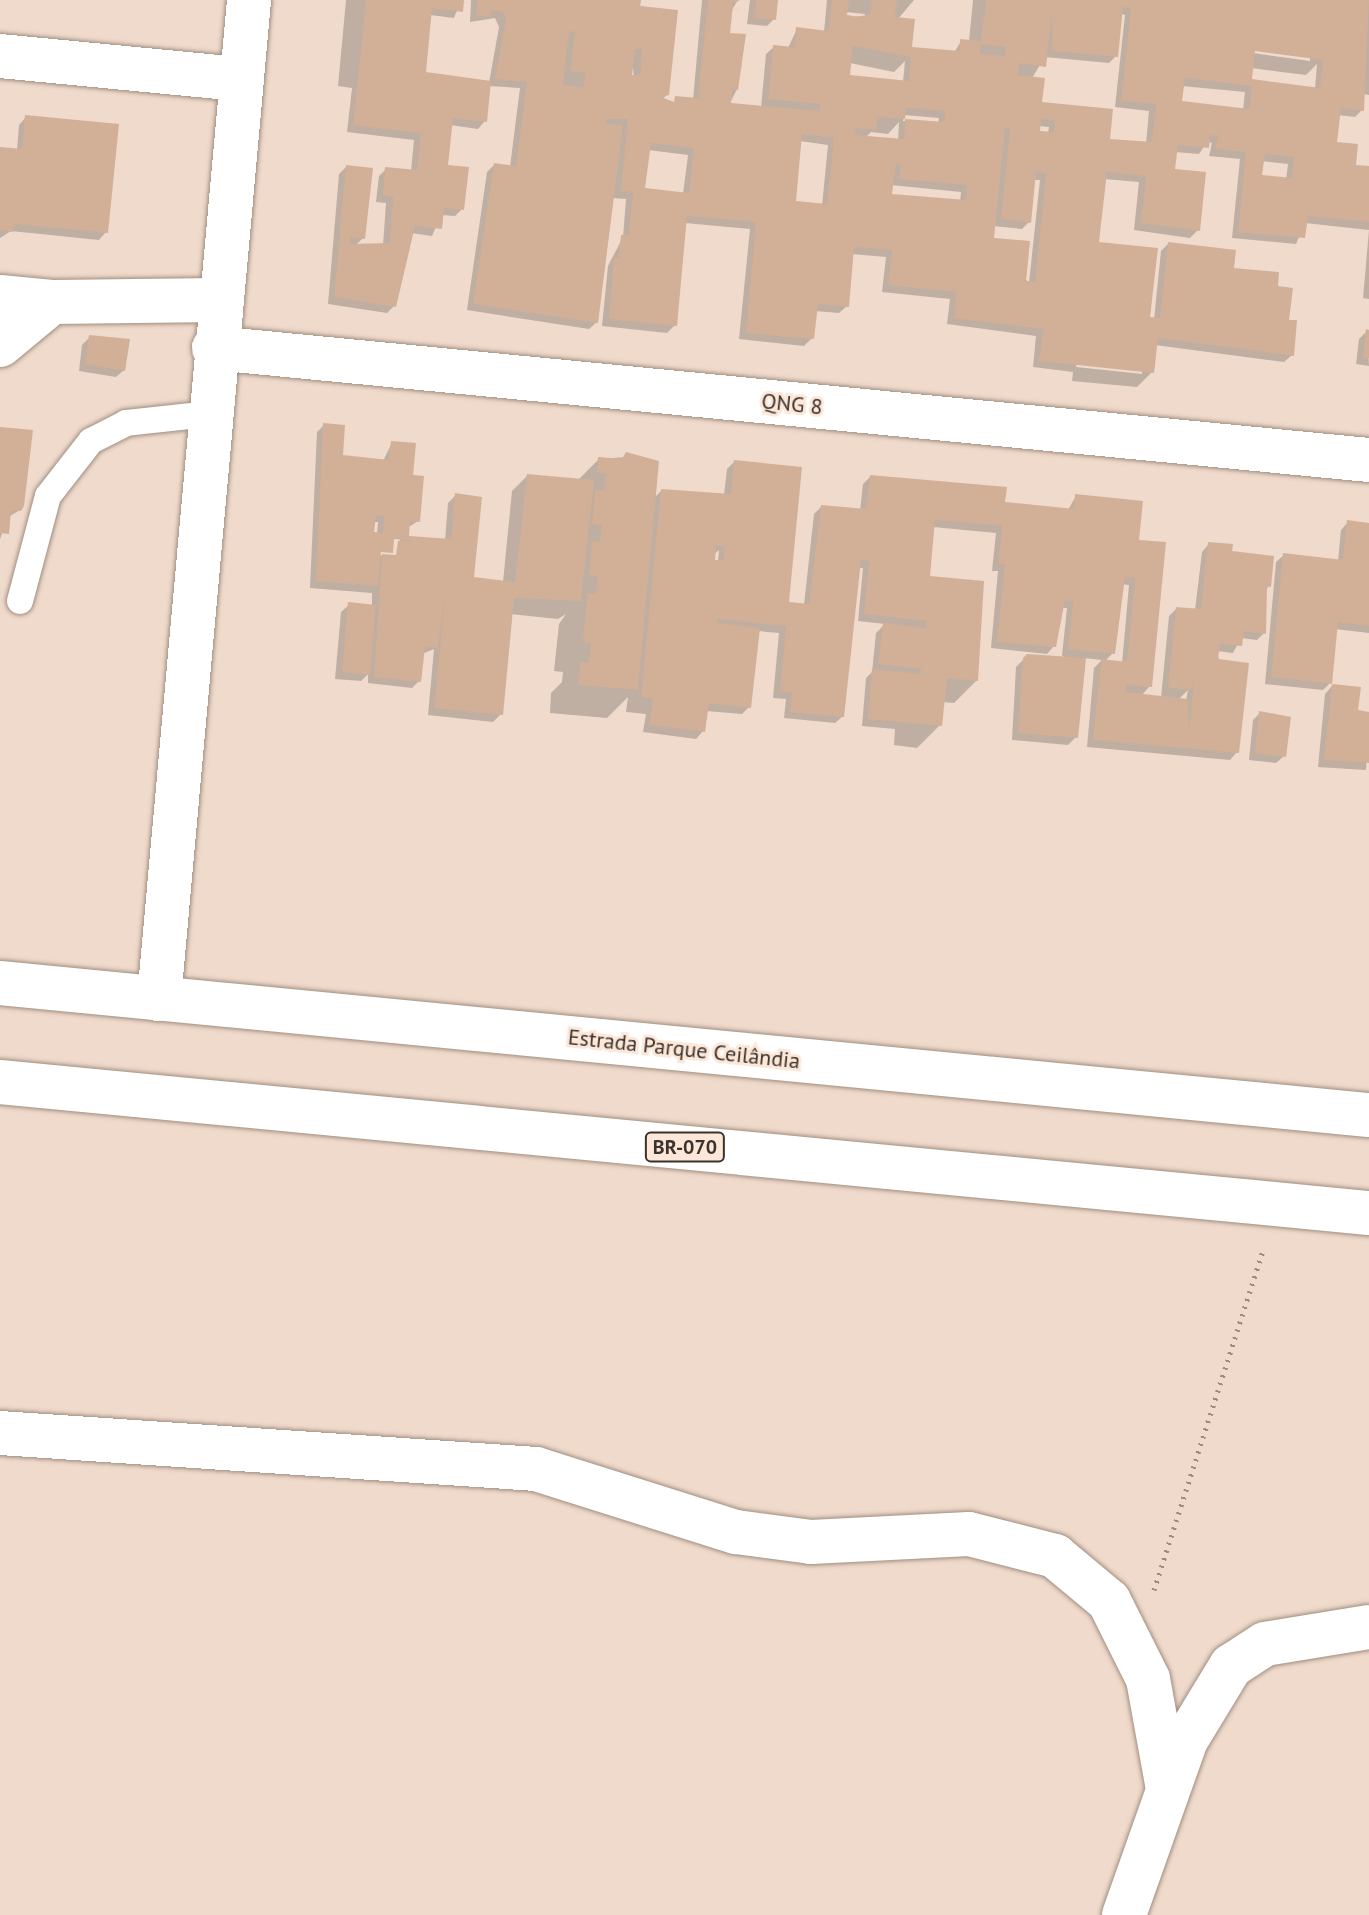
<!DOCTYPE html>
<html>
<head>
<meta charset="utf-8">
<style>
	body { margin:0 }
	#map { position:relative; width:1369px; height:1915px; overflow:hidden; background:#efdacb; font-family:"PT Sans",sans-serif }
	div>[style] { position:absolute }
	.shadow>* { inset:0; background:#0003 }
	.building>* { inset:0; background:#d1b097 }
	.path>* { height:5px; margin-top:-2.5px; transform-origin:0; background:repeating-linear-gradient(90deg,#9b8c81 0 2px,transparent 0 8px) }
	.roads { filter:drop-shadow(0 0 2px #a18e80) drop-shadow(0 0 2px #a18e80) }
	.lane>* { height:26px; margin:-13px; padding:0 13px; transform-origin:13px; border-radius:13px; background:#fff }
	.street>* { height:44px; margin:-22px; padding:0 22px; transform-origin:22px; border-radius:22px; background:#fff }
	.secondary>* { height:44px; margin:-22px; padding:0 22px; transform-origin:22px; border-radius:22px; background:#fff }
	.highway>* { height:44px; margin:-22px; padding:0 22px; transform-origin:22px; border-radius:22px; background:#fff }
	span { translate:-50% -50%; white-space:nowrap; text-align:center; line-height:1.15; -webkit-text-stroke:6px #fce7d8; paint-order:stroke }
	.shield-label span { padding:2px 6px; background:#fce7d8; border:2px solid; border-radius:6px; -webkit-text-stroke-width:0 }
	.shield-label { font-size:20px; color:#3a322c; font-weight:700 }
	.street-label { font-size:22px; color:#3a322c }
</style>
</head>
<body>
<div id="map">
	<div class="shadow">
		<i style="clip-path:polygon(evenodd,346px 0,461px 0,454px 18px,430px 15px,420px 74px,489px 83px,499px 27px,495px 18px,470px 22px,471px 0,638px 0,637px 12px,667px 95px,662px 99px,671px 103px,693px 100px,702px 0,738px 0,731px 11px,728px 35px,737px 89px,729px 105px,761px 108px,766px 54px,774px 47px,788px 48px,797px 29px,824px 32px,827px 0,914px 0,898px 19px,910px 48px,954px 53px,961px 41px,969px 42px,973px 0,1369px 0,1369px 95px,1364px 94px,1362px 110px,1355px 117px,1338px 115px,1334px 144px,1354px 167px,1369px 168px,1369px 299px,1363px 298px,1369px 230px,1305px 223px,1296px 244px,1232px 238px,1240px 159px,1209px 156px,1212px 143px,1207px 142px,1199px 154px,1175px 152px,1173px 171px,1198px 230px,1190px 238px,1134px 230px,1139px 182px,1104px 179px,1097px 244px,1148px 319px,1154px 320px,1161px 251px,1168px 244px,1276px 288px,1292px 355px,1284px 362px,1155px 345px,1152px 372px,1137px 387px,1072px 381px,1073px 372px,1033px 367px,1036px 336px,947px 324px,950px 299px,882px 292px,886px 257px,852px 254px,847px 306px,839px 313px,815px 311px,812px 338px,804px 346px,739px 339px,750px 229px,685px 223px,675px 325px,667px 333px,602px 326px,608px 266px,623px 237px,626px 199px,612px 198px,597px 322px,589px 329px,467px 310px,487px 172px,494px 165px,510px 167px,520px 88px,489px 86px,485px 121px,478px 129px,450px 125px,445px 167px,462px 209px,455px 216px,441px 215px,432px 236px,411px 233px,394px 306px,387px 313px,328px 304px,339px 174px,346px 167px,363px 238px,355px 246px,383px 245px,386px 203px,376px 202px,379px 176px,386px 169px,411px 171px,414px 140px,347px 132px,352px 88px,338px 86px,346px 0,846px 12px,865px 14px,865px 16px,845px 17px,846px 12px,346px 0,1121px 14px,1125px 15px,1115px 107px,1149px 111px,1146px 144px,1108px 141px,1041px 104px,1032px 78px,1045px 57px,1109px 63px,1116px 56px,1121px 14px,346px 0,1254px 49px,1310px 57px,1310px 61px,1253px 53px,1254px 49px,346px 0,905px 61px,903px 82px,848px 77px,850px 63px,894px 72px,905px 61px,346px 0,632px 62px,634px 77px,630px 80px,632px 62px,346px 0,1317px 64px,1315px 89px,1250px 80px,1251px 68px,1306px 75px,1317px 64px,346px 0,1182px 86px,1245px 92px,1243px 110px,1180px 103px,1182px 86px,346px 0,904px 115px,939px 118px,938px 124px,903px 121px,904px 115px,346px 0,899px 122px,898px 141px,865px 138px,871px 132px,888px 134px,899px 122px,346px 0,1038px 126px,1049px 127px,1048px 134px,1038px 133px,1038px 126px,346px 0,800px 141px,828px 145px,822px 206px,794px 203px,800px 141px,346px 0,648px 150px,688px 155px,683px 194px,643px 189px,648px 150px,346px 0,1262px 161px,1288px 164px,1286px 180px,1260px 177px,1262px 161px,346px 0,1033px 180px,1040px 180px,1029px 283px,992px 239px,993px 226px,1022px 229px,1029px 222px,1033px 180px,346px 0,891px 185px,961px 192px,960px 202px,890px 196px,891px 185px,346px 0,1077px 363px,1142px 370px,1142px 374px,1076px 367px,1077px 363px)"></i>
		<i style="clip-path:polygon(750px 0,775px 0,774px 19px,767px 26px,747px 24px)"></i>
		<i style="clip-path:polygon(26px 117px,106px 232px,99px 240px,11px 231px,0 238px,0 149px,17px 150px,19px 125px)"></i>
		<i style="clip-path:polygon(1367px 331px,1369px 366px,1356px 364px,1359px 339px)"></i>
		<i style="clip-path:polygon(90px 337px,124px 370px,116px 377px,79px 371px,82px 345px)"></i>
		<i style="clip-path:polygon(evenodd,324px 425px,341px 457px,383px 461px,392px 443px,411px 477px,418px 521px,407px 528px,406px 538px,445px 540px,448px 503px,456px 495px,472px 578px,503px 582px,512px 491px,527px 476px,577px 481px,599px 459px,641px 456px,654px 498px,661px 491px,724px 495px,727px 469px,734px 462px,786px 604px,804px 605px,814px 514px,821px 507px,860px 511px,863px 484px,870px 477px,1003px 503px,1068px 510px,1076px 496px,1137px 542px,1150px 686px,1141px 696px,1161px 698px,1169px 616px,1176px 609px,1195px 610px,1202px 552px,1209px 544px,1230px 553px,1269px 586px,1265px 591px,1264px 633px,1257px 640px,1241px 638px,1233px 653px,1217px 651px,1237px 752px,1230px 760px,1087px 747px,1094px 668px,1102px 660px,1084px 658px,1076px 737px,1068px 745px,1012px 740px,1016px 667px,1023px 660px,1072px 660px,1062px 656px,1067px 608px,1062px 608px,1054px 646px,1047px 654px,991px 648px,998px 571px,992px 571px,996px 533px,933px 527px,928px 578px,976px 681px,954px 703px,942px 702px,940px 725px,917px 748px,894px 745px,895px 729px,862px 726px,866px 678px,872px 672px,876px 633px,885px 624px,858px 621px,863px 568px,858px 568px,843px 716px,835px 723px,784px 718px,786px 699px,773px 698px,779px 633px,758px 631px,749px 707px,742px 714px,706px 711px,703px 731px,696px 739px,643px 732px,646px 714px,626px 712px,628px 697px,607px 718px,550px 713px,551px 693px,562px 682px,563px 672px,554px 671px,559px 624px,566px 614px,558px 619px,510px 614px,501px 714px,493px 722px,428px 715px,434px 649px,422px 654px,419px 681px,412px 688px,368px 683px,368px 674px,361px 681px,335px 679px,341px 612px,349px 605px,372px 607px,372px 593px,310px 588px,317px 432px,324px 425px,373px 522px,378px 522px,377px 534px,372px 534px,373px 522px,324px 425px,392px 537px,400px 538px,398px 557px,371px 555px,392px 537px,324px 425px,719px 550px,718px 562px,713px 562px,713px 555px,719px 550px,324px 425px,1122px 584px,1129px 585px,1122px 664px,1105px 661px,1113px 653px,1122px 584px,324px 425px,1188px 690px,1186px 700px,1178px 700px,1188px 690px)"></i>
		<i style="clip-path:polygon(0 429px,20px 510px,8px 517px,0 539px)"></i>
		<i style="clip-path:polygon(1348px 522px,1369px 525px,1369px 633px,1335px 629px,1330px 683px,1323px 690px,1265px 684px,1276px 562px,1284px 555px,1338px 561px,1341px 530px)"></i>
		<i style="clip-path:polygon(1332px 686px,1356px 712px,1369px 714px,1366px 770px,1318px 767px,1325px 694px)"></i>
		<i style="clip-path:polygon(1260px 713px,1284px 756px,1276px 763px,1249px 760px,1253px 720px)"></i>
	</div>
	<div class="building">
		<i style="clip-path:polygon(366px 0,464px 0,463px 12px,432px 8px,426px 72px,491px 81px,487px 122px,453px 118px,448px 165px,469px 167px,464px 210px,444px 208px,442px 229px,415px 226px,396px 307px,334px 297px,346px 165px,373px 168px,365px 239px,350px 237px,350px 244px,390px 243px,393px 197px,383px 195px,385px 167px,417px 170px,421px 133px,353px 125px)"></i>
		<i style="clip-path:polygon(evenodd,478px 0,641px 0,640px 6px,678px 10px,669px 95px,661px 97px,674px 102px,675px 96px,698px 98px,708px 0,740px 0,733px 4px,730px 33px,746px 34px,738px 90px,732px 89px,731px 103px,819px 111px,820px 104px,768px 99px,773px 45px,794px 47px,796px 27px,828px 31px,832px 0,849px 0,847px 15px,858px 17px,870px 14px,872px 0,897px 0,895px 17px,915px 19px,912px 47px,960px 51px,960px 39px,981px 41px,986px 0,1369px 0,1364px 111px,1341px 108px,1337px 142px,1358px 144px,1356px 165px,1369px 166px,1369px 222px,1308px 216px,1305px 238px,1238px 232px,1246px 152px,1215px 149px,1218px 136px,1210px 135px,1209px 148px,1178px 145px,1175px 169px,1206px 172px,1200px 231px,1141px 223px,1146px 176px,1107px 172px,1099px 242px,1158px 248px,1150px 317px,1160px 318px,1168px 242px,1236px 250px,1234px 268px,1279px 272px,1278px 286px,1293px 288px,1289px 320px,1297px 320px,1294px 356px,1158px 338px,1154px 373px,1039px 361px,1043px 329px,954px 318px,956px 292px,888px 285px,892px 250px,854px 247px,849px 307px,818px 304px,814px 339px,746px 333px,756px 222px,687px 216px,677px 326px,609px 319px,614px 257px,619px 258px,621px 235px,629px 235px,633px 192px,621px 191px,628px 119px,606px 119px,606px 124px,623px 125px,598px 323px,473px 304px,494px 163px,516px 166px,527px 82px,495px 79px,506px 19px,502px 11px,491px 10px,490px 17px,476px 15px,478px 0,1123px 7px,1131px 8px,1121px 101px,1156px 104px,1152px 142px,1110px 139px,1113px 109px,1042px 102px,1045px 78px,1018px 75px,1019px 63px,1046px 67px,1052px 13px,1052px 51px,1118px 57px,1123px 7px,478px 0,569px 31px,575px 32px,570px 71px,585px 73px,584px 87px,563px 85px,569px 31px,478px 0,981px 44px,1006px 47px,1005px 56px,980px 54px,981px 44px,478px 0,853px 46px,911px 57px,909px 81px,850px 75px,853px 46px,478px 0,635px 49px,642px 49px,640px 75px,632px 75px,635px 49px,478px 0,1255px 51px,1323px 60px,1320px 88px,1252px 79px,1255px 51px,478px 0,1185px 78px,1252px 86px,1249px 109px,1182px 101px,1185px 78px,478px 0,906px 108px,945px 111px,944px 122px,905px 119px,906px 108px,478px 0,877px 117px,905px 119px,904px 139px,855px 135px,856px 128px,876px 130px,877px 117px,478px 0,1041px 119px,1055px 120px,1054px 132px,1040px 131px,1041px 119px,478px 0,1005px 128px,1010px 128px,1001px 219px,1031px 223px,1036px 172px,1046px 174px,1035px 282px,1026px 281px,1030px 241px,994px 238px,1005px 128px,478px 0,802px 134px,834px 138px,827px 204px,796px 201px,802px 134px,478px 0,651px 143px,694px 148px,689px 193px,645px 188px,651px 143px,478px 0,1265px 154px,1294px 157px,1292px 178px,1262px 175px,1265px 154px,478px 0,896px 163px,901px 164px,899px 179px,967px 185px,966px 200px,892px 194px,896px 163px)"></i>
		<i style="clip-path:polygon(756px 0,778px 0,776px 20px,754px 18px)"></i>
		<i style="clip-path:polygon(25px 115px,119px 124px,108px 233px,14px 224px,13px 232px,0 230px,0 147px,22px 149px)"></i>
		<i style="clip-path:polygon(1366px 329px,1369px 330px,1369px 358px,1363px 358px)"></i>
		<i style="clip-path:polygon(89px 335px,130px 339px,125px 371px,85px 364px)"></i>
		<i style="clip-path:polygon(evenodd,323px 423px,345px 425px,343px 455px,389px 460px,391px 441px,416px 443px,413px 475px,424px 476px,420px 522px,410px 521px,409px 536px,451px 539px,455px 493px,482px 497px,474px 577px,515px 582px,527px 474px,594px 480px,581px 601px,514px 598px,503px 715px,434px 708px,445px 597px,438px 648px,425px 647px,421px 682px,374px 677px,382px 554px,396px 555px,398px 541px,417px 541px,394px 539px,393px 553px,381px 552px,378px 586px,316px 581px,323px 423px,376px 515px,384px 516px,383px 533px,374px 532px,376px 515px)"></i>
		<i style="clip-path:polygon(0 427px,33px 430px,24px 506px,21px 511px,11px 510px,9px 534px,0 533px)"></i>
		<i style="clip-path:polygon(626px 452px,659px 461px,638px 690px,578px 685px,580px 662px,589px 663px,591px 643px,583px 642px,587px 593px,596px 594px,598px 576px,589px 575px,592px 541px,600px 542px,602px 526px,592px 524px,595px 490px,604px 491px,606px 473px,597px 473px,598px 457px,622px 459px)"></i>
		<i style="clip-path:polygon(evenodd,734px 460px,802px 467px,789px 602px,809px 604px,821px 505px,866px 509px,870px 475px,1007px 487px,1005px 502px,1074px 509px,1075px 494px,1143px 501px,1139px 540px,1166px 542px,1152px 687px,1126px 685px,1125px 692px,1188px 699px,1189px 733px,1194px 680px,1190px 690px,1168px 688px,1176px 607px,1201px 609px,1208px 542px,1233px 544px,1232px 551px,1274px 556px,1271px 587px,1267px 586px,1266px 634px,1244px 631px,1242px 646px,1220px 644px,1218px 659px,1249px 663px,1239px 753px,1093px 740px,1101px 659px,1127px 662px,1135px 578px,1125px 577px,1115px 654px,1068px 649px,1073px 602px,1065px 600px,1056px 647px,997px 642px,1005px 564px,998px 564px,1002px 526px,935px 520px,930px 576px,984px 581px,978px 681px,947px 678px,942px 726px,868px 719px,872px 669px,921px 674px,921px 669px,878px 664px,883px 623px,925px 628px,926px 621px,864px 614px,869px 561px,861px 560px,844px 717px,790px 712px,792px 693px,780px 691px,786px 626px,718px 619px,717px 623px,760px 628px,751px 708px,709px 703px,705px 732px,649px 725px,653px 699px,641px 696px,661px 489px,731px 494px,734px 460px,716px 546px,725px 547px,723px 560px,715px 560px,716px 546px)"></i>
		<i style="clip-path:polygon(1347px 520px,1369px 523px,1369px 626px,1338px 622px,1332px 684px,1271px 677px,1283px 553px,1343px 560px)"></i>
		<i style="clip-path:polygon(348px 602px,376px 605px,370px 675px,342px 672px)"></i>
		<i style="clip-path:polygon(1027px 654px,1086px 658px,1078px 738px,1018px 733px,1023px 658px)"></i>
		<i style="clip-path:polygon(1332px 684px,1361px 687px,1358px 710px,1369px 712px,1369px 763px,1324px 760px)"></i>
		<i style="clip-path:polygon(1259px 711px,1291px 717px,1286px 757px,1255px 753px)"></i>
	</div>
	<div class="path">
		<i style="left:1154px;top:1590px;width:357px;rotate:-72.2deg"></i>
	</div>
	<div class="roads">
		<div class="lane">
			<i style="left:20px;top:601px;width:109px;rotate:-75.1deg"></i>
			<i style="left:48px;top:496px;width:70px;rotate:-52deg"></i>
			<i style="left:91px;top:441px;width:39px;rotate:-27deg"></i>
			<i style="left:126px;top:423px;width:83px;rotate:-6.2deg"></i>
		</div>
		<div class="street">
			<i style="left:0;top:56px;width:242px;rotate:5.5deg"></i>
			<i style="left:0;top:297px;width:52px;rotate:5.5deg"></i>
			<i style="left:52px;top:302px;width:167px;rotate:-0.7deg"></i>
			<i style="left:0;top:345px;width:67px;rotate:-39.6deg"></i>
			<i style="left:214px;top:348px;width:1160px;rotate:5.54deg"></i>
			<i style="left:0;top:1433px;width:537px;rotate:3.84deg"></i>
			<i style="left:536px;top:1469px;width:210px;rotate:17.5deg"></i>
			<i style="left:736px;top:1532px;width:76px;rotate:7.6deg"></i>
			<i style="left:811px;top:1542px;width:158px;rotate:-2.9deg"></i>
			<i style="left:969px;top:1534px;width:89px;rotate:14.3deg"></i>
			<i style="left:1055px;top:1556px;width:70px;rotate:39.8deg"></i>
			<i style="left:1109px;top:1601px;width:87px;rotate:63.4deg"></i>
			<i style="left:1148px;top:1679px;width:112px;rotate:79.7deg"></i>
			<i style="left:1124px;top:1915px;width:186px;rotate:-70.5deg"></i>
			<i style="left:1186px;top:1740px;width:87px;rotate:-58.7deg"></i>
			<i style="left:1231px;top:1666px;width:40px;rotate:-32.9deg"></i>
			<i style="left:1265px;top:1644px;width:105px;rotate:-9.3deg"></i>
		</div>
		<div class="secondary">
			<i style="left:159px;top:999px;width:1003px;rotate:-84.85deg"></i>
		</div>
		<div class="highway">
			<i style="left:0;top:983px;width:1375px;rotate:5.51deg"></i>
			<i style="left:0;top:1082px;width:1375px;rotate:5.47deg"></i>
		</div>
	</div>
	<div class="shield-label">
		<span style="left:685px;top:1147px">BR-070</span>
	</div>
	<div class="street-label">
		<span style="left:792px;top:404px;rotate:6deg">QNG 8</span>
		<span style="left:684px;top:1049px;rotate:6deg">Estrada Parque Ceilândia</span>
	</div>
</div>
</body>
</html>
